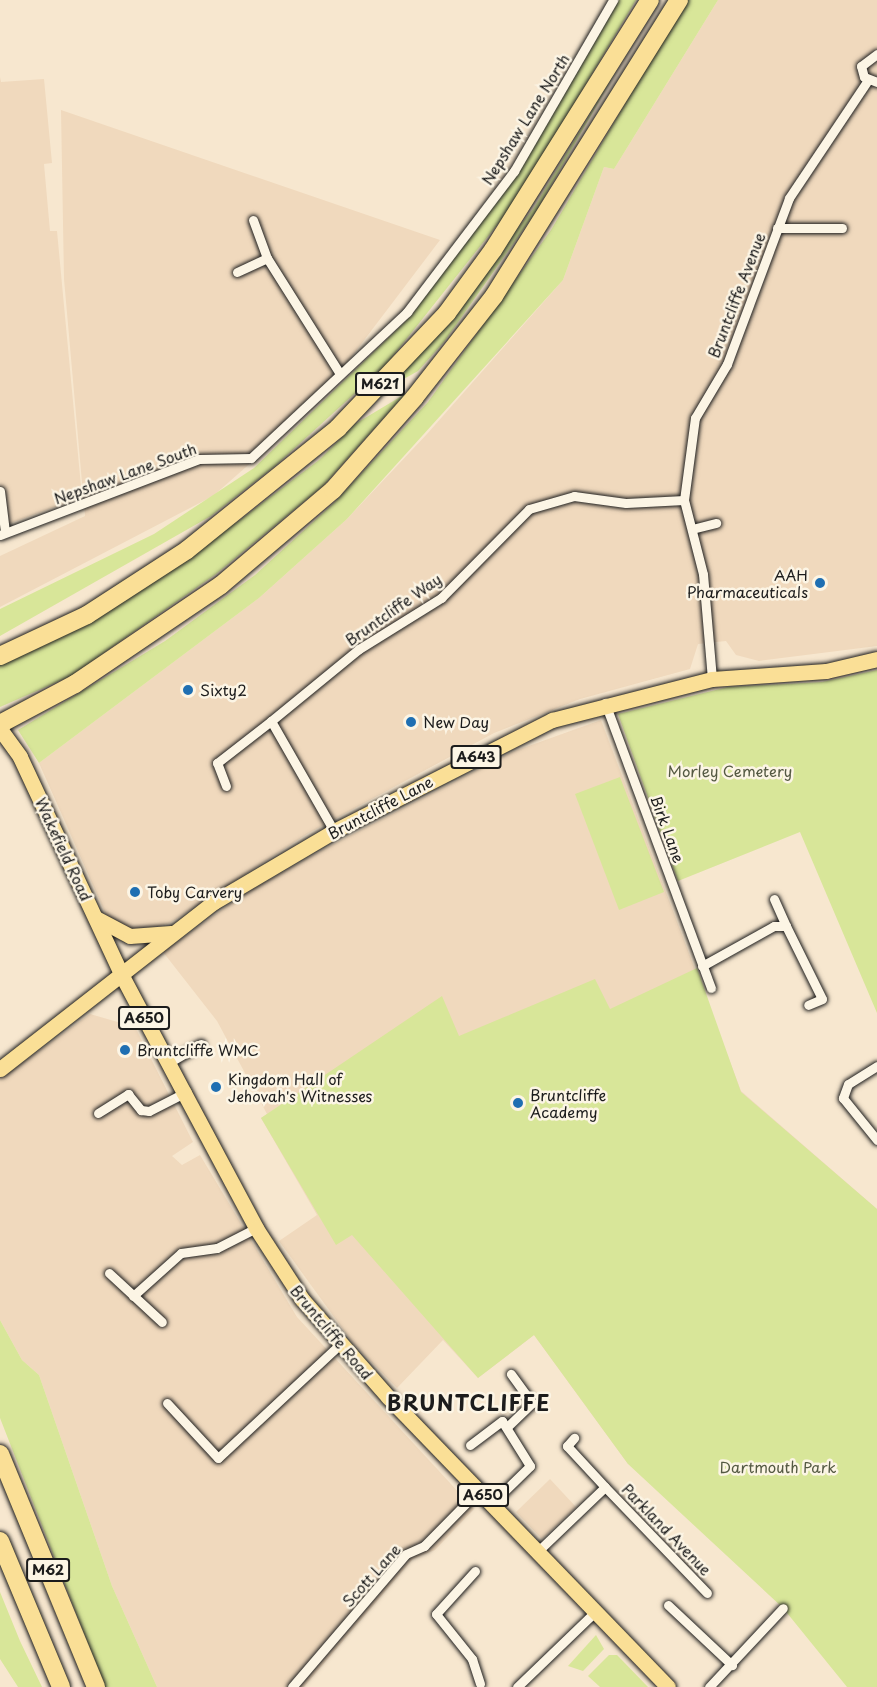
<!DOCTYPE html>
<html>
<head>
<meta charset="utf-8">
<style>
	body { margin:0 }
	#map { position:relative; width:877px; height:1687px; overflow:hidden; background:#f7e7cf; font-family:"Playpen Sans",sans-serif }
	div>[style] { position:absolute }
	.built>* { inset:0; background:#f0d9bd }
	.green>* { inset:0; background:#d8e699 }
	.roads { filter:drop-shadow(0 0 2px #1c1c1c) drop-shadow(0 0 2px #1c1c1c) }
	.minor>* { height:9px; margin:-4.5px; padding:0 4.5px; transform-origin:4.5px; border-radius:4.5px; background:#fcf5e5 }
	.primary>* { height:15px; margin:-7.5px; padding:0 7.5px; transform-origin:7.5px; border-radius:7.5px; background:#fadf96 }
	.motorway>* { height:18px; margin:-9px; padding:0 9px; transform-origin:9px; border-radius:9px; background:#fadf96 }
	.dots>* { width:16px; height:16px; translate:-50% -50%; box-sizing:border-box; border:3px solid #fcf5e5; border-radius:50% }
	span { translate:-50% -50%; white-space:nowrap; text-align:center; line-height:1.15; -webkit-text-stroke:5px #fcf5e5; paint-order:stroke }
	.shield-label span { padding:2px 4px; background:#fcf5e5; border:2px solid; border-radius:4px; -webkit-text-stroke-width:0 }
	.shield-label { font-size:14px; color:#1c1c1c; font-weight:700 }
	.street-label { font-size:15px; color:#1c1c1c }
	.poi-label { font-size:15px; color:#1c1c1c }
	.right { translate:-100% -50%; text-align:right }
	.left { translate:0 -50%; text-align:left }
	.park-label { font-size:15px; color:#545942 }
	.district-label { font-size:21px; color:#1c1c1c; font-weight:700; letter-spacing:1.5px }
</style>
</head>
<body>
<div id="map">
	<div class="built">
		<i style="clip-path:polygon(718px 0,877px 0,877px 646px,759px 661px,736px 655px,726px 641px,698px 644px,690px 669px,580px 699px,494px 733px,307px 834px,170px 923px,137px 932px,107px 917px,39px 763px,259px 598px,347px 519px,427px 434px,563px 280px,604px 167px,614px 169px)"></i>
		<i style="clip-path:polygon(0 77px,1px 82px,44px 79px,52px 163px,44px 164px,50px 231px,57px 231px,82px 497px,0 527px)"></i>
		<i style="clip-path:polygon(61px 110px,440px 240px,312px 409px,213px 496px,0 607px,0 556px,85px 516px,64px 279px)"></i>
		<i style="clip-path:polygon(601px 720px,741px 1091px,877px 1209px,877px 1249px,628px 1464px,534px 1335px,478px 1378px,443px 1340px,397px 1388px,353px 1343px,279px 1241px,317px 1215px,261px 1118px,267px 1114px,217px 1021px,163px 952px,244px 894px,326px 848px,512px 752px)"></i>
		<i style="clip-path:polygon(90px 1014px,135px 1027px,193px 1142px,172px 1156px,182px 1165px,200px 1155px,297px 1317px,474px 1509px,435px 1550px,413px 1559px,304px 1687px,157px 1687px,112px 1586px,39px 1375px,22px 1360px,0 1320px,0 1079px)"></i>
		<i style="clip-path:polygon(550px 1479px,576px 1507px,542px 1539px,516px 1512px)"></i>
	</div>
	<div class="green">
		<i style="clip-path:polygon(619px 0,636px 0,517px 200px,385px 366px,275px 466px,211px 516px,0 636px,0 609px,154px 534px,254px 468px,411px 316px,531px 151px)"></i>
		<i style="clip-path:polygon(686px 0,718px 0,614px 169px,604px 167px,563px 280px,347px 519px,259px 598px,39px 763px,18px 730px,165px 641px,255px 575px,335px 502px,428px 402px,551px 230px)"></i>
		<i style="clip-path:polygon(618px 68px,537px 210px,444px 342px,418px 371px,393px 385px,533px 209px)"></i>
		<i style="clip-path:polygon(405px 394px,323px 486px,216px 574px,71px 676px,0 707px,0 662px,154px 578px,240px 520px,319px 460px,355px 424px)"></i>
		<i style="clip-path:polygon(877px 670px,877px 1013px,800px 832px,678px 881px,618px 714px,728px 687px,822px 682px)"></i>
		<i style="clip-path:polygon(620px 777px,664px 892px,619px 910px,575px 794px)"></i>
		<i style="clip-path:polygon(697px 968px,741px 1092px,877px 1209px,877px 1687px,847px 1687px,783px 1608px,628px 1464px,534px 1335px,478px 1378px,352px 1235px,336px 1245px,261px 1118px,442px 996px,459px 1036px,595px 979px,610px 1009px)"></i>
		<i style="clip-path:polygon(0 1320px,22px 1360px,39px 1375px,112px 1586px,157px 1687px,105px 1687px,0 1418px)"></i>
		<i style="clip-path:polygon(0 1592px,20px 1641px,42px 1687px,18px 1687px,0 1659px)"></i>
		<i style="clip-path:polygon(596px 1635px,604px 1649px,583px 1671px,568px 1666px)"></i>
		<i style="clip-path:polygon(609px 1655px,617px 1655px,648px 1687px,600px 1687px,588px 1676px)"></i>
	</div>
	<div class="roads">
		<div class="minor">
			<i style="left:877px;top:54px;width:20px;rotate:143deg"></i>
			<i style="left:861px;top:66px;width:11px;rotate:75deg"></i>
			<i style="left:864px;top:77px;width:14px;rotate:21deg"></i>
			<i style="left:253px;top:220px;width:40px;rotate:69.8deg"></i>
			<i style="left:267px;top:258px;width:137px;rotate:57.8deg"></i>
			<i style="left:777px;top:228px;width:65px"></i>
			<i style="left:237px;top:272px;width:33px;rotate:-25deg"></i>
			<i style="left:0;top:491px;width:41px;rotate:83deg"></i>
			<i style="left:692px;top:529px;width:25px;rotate:-14deg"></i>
			<i style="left:0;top:535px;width:213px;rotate:-20.9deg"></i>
			<i style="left:199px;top:459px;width:52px;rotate:-1.1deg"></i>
			<i style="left:251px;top:458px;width:214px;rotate:-43.1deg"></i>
			<i style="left:407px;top:312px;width:177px;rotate:-52.8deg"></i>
			<i style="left:514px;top:171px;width:198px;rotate:-59.9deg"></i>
			<i style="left:712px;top:679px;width:105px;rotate:-94.9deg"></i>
			<i style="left:703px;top:574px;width:76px;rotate:-104.4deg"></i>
			<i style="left:684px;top:500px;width:83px;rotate:-82.4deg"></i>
			<i style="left:695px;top:418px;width:63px;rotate:-59.3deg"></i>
			<i style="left:727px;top:364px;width:177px;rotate:-69.5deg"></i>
			<i style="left:789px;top:198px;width:142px;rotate:-56.2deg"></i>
			<i style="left:605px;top:703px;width:304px;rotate:69.6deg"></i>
			<i style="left:226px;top:786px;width:25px;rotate:-111deg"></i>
			<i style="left:217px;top:763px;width:68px;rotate:-37.9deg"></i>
			<i style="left:334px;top:831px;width:127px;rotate:-119.8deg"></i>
			<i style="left:271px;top:721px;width:114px;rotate:-39.3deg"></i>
			<i style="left:359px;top:649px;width:97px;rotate:-31.9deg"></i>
			<i style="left:441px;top:598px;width:125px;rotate:-45.3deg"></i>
			<i style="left:529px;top:509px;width:47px;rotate:-16.1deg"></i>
			<i style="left:574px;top:496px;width:52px;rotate:7.7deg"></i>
			<i style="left:626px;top:503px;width:58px;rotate:-3deg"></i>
			<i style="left:774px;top:899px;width:30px;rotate:66deg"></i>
			<i style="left:702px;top:966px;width:82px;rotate:-29.1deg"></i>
			<i style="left:774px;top:926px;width:12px"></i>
			<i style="left:786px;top:926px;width:81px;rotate:63.7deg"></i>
			<i style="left:822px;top:999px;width:15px;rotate:157deg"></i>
			<i style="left:168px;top:1063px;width:38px;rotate:-30deg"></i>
			<i style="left:877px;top:1066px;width:34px;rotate:148deg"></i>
			<i style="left:848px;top:1084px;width:15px;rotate:110deg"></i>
			<i style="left:843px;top:1098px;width:54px;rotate:51deg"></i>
			<i style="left:98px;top:1113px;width:36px;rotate:-32deg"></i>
			<i style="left:128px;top:1094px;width:21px;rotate:51deg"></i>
			<i style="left:141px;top:1110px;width:8px;rotate:7deg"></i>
			<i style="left:149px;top:1111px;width:39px;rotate:-27deg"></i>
			<i style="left:109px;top:1273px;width:72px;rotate:42.8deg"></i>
			<i style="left:133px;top:1296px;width:64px;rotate:-41.9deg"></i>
			<i style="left:181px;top:1253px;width:36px;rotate:-8deg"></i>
			<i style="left:217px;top:1248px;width:44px;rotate:-27.1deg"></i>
			<i style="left:167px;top:1403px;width:75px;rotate:47.2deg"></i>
			<i style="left:218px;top:1458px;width:166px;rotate:-43deg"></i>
			<i style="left:507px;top:1427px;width:35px;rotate:-44deg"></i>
			<i style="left:532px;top:1403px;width:36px;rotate:-126deg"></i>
			<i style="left:470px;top:1445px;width:40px;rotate:-37deg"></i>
			<i style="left:502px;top:1421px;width:53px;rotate:58.1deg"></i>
			<i style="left:530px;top:1466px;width:54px;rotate:135.7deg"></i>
			<i style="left:605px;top:1487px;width:147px;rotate:46.1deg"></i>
			<i style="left:536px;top:1553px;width:95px;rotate:-43.7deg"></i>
			<i style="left:605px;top:1487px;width:56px;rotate:-132.8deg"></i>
			<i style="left:567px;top:1446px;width:11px;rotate:-49deg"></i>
			<i style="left:475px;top:1571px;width:58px;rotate:132.2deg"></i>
			<i style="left:436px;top:1614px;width:58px;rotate:51.3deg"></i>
			<i style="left:472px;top:1659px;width:26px;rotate:72deg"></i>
			<i style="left:668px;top:1605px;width:88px;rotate:43.2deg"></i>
			<i style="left:292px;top:1687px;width:175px;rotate:-49.4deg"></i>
			<i style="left:406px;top:1554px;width:20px;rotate:-24deg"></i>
			<i style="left:424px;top:1546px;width:78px;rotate:-45.5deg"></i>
			<i style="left:517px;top:1687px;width:107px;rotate:-43.9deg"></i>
			<i style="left:709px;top:1687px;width:108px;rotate:-46.9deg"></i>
		</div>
		<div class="primary">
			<i style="left:0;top:729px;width:34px;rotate:54deg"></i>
			<i style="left:20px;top:757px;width:239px;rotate:65deg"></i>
			<i style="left:121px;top:974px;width:135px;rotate:62.1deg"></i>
			<i style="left:184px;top:1093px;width:153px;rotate:61.9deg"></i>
			<i style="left:256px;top:1228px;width:85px;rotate:57.1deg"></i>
			<i style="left:302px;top:1299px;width:130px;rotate:48.7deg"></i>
			<i style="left:388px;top:1397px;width:403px;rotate:46deg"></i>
			<i style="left:96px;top:918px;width:38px;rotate:28deg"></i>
			<i style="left:130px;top:936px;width:41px;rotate:-4.2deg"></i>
			<i style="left:0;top:1069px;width:271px;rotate:-38deg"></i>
			<i style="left:214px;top:902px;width:139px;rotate:-30.6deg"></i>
			<i style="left:334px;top:831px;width:245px;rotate:-27deg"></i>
			<i style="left:552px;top:720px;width:165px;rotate:-14.4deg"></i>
			<i style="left:712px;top:679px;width:114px;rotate:-4deg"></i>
			<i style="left:826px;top:671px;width:52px;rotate:-13.2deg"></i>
		</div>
		<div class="motorway">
			<i style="left:0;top:656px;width:96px;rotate:-25.2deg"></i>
			<i style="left:87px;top:615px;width:119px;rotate:-33deg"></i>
			<i style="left:187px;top:550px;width:194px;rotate:-38.9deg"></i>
			<i style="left:338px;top:428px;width:158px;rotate:-46.5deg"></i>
			<i style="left:447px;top:313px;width:78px;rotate:-53.9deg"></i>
			<i style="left:493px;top:250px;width:295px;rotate:-57.9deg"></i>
			<i style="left:0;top:724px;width:85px;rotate:-28.1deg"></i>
			<i style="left:75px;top:684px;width:176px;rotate:-34.1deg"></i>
			<i style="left:221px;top:585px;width:147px;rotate:-40.3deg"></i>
			<i style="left:333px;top:490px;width:123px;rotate:-48.6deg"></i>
			<i style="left:414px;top:398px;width:130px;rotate:-51.9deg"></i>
			<i style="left:494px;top:296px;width:349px;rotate:-58deg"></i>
			<i style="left:0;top:1454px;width:252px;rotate:67.6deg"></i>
			<i style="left:0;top:1541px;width:158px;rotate:67.3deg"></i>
		</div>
	</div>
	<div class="dots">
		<i style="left:820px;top:583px;background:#1f6fb2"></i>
		<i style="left:188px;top:690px;background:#1f6fb2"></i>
		<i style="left:411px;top:722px;background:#1f6fb2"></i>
		<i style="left:135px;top:892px;background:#1f6fb2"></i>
		<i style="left:125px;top:1050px;background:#1f6fb2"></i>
		<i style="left:216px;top:1087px;background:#1f6fb2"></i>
		<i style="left:518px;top:1103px;background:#1f6fb2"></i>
	</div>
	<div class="shield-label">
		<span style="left:380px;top:384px">M621</span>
		<span style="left:476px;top:757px">A643</span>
		<span style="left:144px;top:1018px">A650</span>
		<span style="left:483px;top:1495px">A650</span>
		<span style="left:48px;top:1570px">M62</span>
	</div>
	<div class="street-label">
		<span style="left:525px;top:119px;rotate:-58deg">Nepshaw Lane North</span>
		<span style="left:736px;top:295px;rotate:-69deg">Bruntcliffe Avenue</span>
		<span style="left:125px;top:473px;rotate:-20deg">Nepshaw Lane South</span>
		<span style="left:393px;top:609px;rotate:-35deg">Bruntcliffe Way</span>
		<span style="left:380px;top:807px;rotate:-28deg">Bruntcliffe Lane</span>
		<span style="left:668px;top:829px;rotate:70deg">Birk Lane</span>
		<span style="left:64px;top:849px;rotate:65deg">Wakefield Road</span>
		<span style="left:332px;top:1332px;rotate:50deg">Bruntcliffe Road</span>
		<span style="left:667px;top:1529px;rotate:46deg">Parkland Avenue</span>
		<span style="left:371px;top:1575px;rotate:-48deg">Scott Lane</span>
	</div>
	<div class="poi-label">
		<span class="right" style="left:808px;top:583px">AAH<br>Pharmaceuticals</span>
		<span class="left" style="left:200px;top:690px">Sixty2</span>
		<span class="left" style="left:423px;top:722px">New Day</span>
		<span class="left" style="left:147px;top:892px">Toby Carvery</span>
		<span class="left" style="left:137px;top:1050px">Bruntcliffe WMC</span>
		<span class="left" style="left:228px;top:1087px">Kingdom Hall of<br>Jehovah's Witnesses</span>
		<span class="left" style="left:530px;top:1103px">Bruntcliffe<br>Academy</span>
	</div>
	<div class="park-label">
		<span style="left:730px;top:771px">Morley Cemetery</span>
		<span style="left:778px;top:1467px">Dartmouth Park</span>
	</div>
	<div class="district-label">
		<span style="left:469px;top:1402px">BRUNTCLIFFE</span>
	</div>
</div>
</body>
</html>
